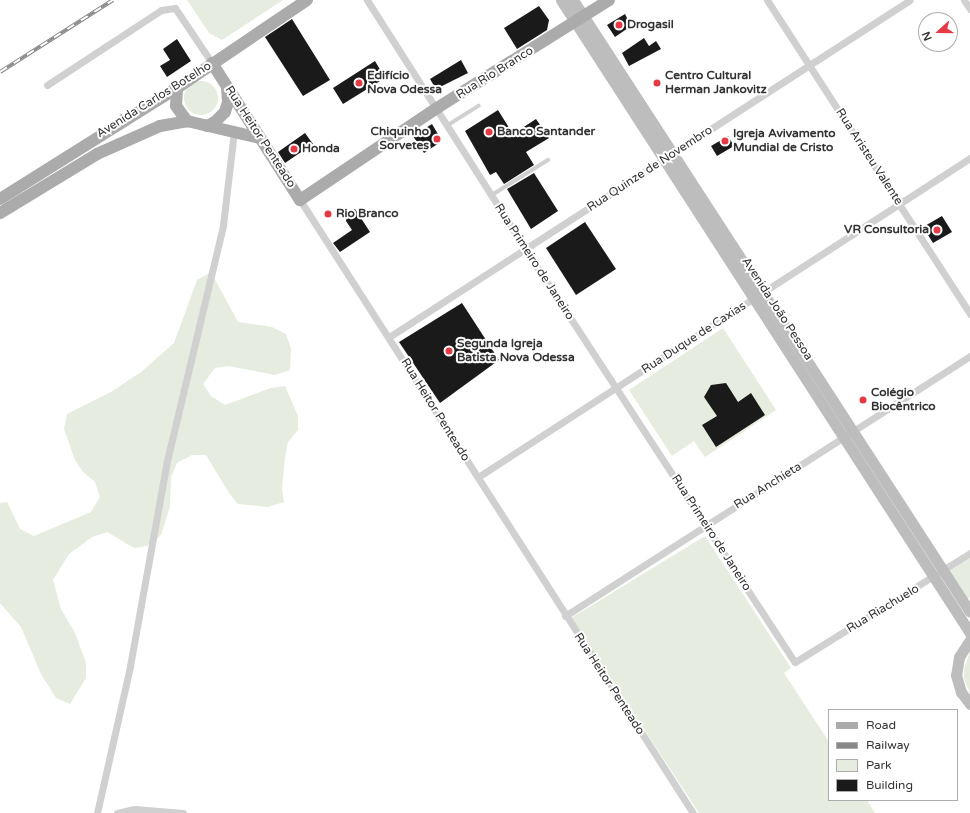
<!DOCTYPE html>
<html>
<head>
<meta charset="utf-8">
<style>
	body { margin:0 }
	#map { position:relative; width:970px; height:813px; overflow:hidden; background:#fff; font-family:"Varela Round",sans-serif }
	div>[style] { position:absolute }
	.green>* { inset:0; background:#e6ecdf }
	.round { border-radius:50% }
	.building>* { inset:0; background:#1a1a1a }
	.service>* { height:3.5px; margin:-1.75px; padding:0 1.75px; transform-origin:1.75px; border-radius:1.75px; background:#d0d0d0 }
	.minor>* { height:7px; margin:-3.5px; padding:0 3.5px; transform-origin:3.5px; border-radius:3.5px; background:#d0d0d0 }
	.secondary>* { height:11px; margin:-5.5px; padding:0 5.5px; transform-origin:5.5px; border-radius:5.5px; background:#bdbdbd }
	.primary>* { height:12px; margin:-6px; padding:0 6px; transform-origin:6px; border-radius:6px; background:#ababab }
	.rail>* { height:4px; margin-top:-2px; transform-origin:0; background:repeating-linear-gradient(90deg,#fff 0 8px,#888 0 16px); box-sizing:border-box; border-block:1px solid #888 }
	.dots>* { width:11px; height:11px; translate:-50% -50%; box-sizing:border-box; border:2px solid #fff; border-radius:50% }
	span { translate:-50% -50%; white-space:nowrap; text-align:center; line-height:1.15; -webkit-text-stroke:4px #fff; paint-order:stroke }
	.poi-label { font-size:12px; color:#333; font-weight:700 }
	.left { translate:0 -50%; text-align:left }
	.right { translate:-100% -50%; text-align:right }
	.street-label { font-size:12px; color:#333 }
	.legend { position:absolute; left:828px; top:709px; width:130px; height:92px; box-sizing:border-box; background:#fff; border:1px solid #adadad; margin:0; padding:5px 7px; list-style:none; font-size:12px; color:#333 }
	.legend li { display:flex; align-items:center; gap:8px; height:20px }
	.legend b { width:20px; border:1px solid #adadad }
	.north { position:absolute; left:918px; top:12px; width:40px; height:40px; box-sizing:border-box; background:#fff; border:1px solid #adadad; border-radius:50%; rotate:249deg; font-size:11px; font-weight:700; line-height:16px; text-align:center; color:#333 }
	.north::after { content:''; display:block; margin:auto; width:14px; height:18px; background:#e63946; clip-path:polygon(50% 0,100% 100%,50% 72%,0 100%) }
</style>
</head>
<body>
<div id="map">
	<div class="green">
		<i style="clip-path:polygon(187px 0,283px 0,222px 40px,209px 33px)"></i>
		<i class="round" style="left:184px;top:81px;width:34px;height:34px"></i>
		<i style="clip-path:polygon(211px 272px,238px 322px,272px 327px,286px 334px,291px 349px,290px 370px,275px 375px,228px 366px,215px 368px,203px 384px,211px 396px,225px 405px,271px 388px,285px 386px,298px 416px,298px 430px,288px 442px,285px 458px,282px 488px,284px 502px,268px 507px,238px 504px,229px 493px,206px 455px,192px 455px,177px 463px,171px 477px,170px 506px,161px 535px,147px 546px,134px 548px,107px 532px,92px 537px,69px 554px,53px 580px,61px 609px,75px 633px,86px 663px,86px 678px,70px 704px,56px 698px,41px 674px,21px 627px,0 603px,0 503px,7px 502px,20px 529px,34px 536px,91px 512px,100px 497px,95px 482px,83px 472px,75px 460px,64px 429px,67px 414px,111px 392px,141px 372px,174px 343px,197px 280px)"></i>
		<i style="clip-path:polygon(723px 328px,776px 410px,705px 457px,694px 441px,672px 456px,629px 390px)"></i>
		<i style="clip-path:polygon(705px 536px,791px 668px,784px 673px,829px 742px,829px 800px,867px 800px,875px 813px,699px 813px,571px 618px)"></i>
		<i style="clip-path:polygon(970px 558px,970px 597px,966px 600px,948px 572px)"></i>
		<i style="clip-path:polygon(970px 652px,970px 693px,964px 679px,964px 669px)"></i>
	</div>
	<div class="building">
		<i style="clip-path:polygon(539px 6px,549px 20px,547px 30px,517px 49px,504px 28px)"></i>
		<i style="clip-path:polygon(625px 14px,631px 26px,615px 37px,607px 25px)"></i>
		<i style="clip-path:polygon(292px 19px,330px 80px,303px 96px,265px 37px)"></i>
		<i style="clip-path:polygon(644px 38px,649px 46px,656px 41px,661px 49px,629px 66px,622px 53px)"></i>
		<i style="clip-path:polygon(177px 39px,191px 61px,167px 77px,160px 66px,170px 60px,163px 49px)"></i>
		<i style="clip-path:polygon(461px 60px,468px 73px,436px 89px,430px 79px)"></i>
		<i style="clip-path:polygon(375px 61px,385px 78px,343px 104px,333px 88px)"></i>
		<i style="clip-path:polygon(498px 110px,513px 134px,536px 119px,549px 138px,526px 152px,534px 165px,504px 184px,496px 172px,490px 175px,465px 131px)"></i>
		<i style="clip-path:polygon(432px 124px,442px 141px,424px 153px,413px 136px)"></i>
		<i style="clip-path:polygon(305px 133px,313px 144px,285px 163px,278px 152px)"></i>
		<i style="clip-path:polygon(728px 136px,734px 146px,717px 156px,711px 146px)"></i>
		<i style="clip-path:polygon(534px 173px,558px 211px,531px 229px,507px 189px)"></i>
		<i style="clip-path:polygon(355px 209px,370px 232px,340px 252px,333px 243px,352px 230px,346px 221px,347px 215px)"></i>
		<i style="clip-path:polygon(942px 216px,952px 232px,933px 243px,923px 227px)"></i>
		<i style="clip-path:polygon(585px 222px,616px 269px,576px 295px,546px 248px)"></i>
		<i style="clip-path:polygon(462px 303px,499px 360px,440px 403px,399px 342px)"></i>
		<i style="clip-path:polygon(726px 383px,738px 402px,751px 393px,765px 415px,716px 447px,702px 425px,717px 416px,704px 397px,711px 385px)"></i>
	</div>
	<div class="service">
		<i style="left:448px;top:125px;width:36px;rotate:-32deg"></i>
		<i style="left:492px;top:195px;width:66px;rotate:-32deg"></i>
	</div>
	<div class="minor">
		<i style="left:367px;top:0;width:296px;rotate:57.5deg"></i>
		<i style="left:526px;top:250px;width:492px;rotate:56.9deg"></i>
		<i style="left:795px;top:662px;width:206px;rotate:-31.9deg"></i>
		<i style="left:767px;top:0;width:374px;rotate:57.1deg"></i>
		<i style="left:964px;top:0;width:11px;rotate:56deg"></i>
		<i style="left:47px;top:85px;width:136px;rotate:-33.3deg"></i>
		<i style="left:161px;top:10px;width:14px;rotate:-8deg"></i>
		<i style="left:175px;top:8px;width:66px;rotate:56.1deg"></i>
		<i style="left:300px;top:200px;width:728px;rotate:57.34deg"></i>
		<i style="left:389px;top:337px;width:620px;rotate:-32.9deg"></i>
		<i style="left:478px;top:477px;width:586px;rotate:-32.96deg"></i>
		<i style="left:565px;top:616px;width:481px;rotate:-32.7deg"></i>
		<i style="left:97px;top:813px;width:151px;rotate:-77.3deg"></i>
		<i style="left:130px;top:666px;width:204px;rotate:-79.8deg"></i>
		<i style="left:166px;top:465px;width:247px;rotate:-76.6deg"></i>
		<i style="left:223px;top:225px;width:94px;rotate:-83.3deg"></i>
		<i style="left:117px;top:813px;width:18px;rotate:-13deg"></i>
		<i style="left:135px;top:809px;width:48px;rotate:4.8deg"></i>
	</div>
	<div class="secondary">
		<i style="left:561px;top:0;width:754px;rotate:57.13deg"></i>
		<i style="left:573px;top:0;width:729px;rotate:57.03deg"></i>
		<i style="left:970px;top:640px;width:20px;rotate:123deg"></i>
		<i style="left:959px;top:657px;width:18px;rotate:99deg"></i>
		<i style="left:956px;top:675px;width:18px;rotate:74deg"></i>
		<i style="left:961px;top:692px;width:15px;rotate:53deg"></i>
	</div>
	<div class="primary">
		<i style="left:212px;top:63px;width:163px;rotate:57.3deg"></i>
		<i style="left:300px;top:200px;width:165px;rotate:-33.9deg"></i>
		<i style="left:437px;top:108px;width:203px;rotate:-32.1deg"></i>
		<i style="left:177px;top:88px;width:18px;rotate:93deg"></i>
		<i style="left:176px;top:106px;width:19px;rotate:54deg"></i>
		<i style="left:207px;top:126px;width:9px;rotate:-27deg"></i>
		<i style="left:215px;top:122px;width:14px;rotate:-45deg"></i>
		<i style="left:225px;top:112px;width:10px;rotate:-73deg"></i>
		<i style="left:228px;top:102px;width:15px;rotate:-94deg"></i>
		<i style="left:0;top:199px;width:209px;rotate:-32.1deg"></i>
		<i style="left:177px;top:88px;width:157px;rotate:-34.1deg"></i>
		<i style="left:0;top:213px;width:114px;rotate:-31.3deg"></i>
		<i style="left:97px;top:154px;width:69px;rotate:-24deg"></i>
		<i style="left:160px;top:126px;width:27px;rotate:-10deg"></i>
		<i style="left:187px;top:121px;width:75px;rotate:13.1deg"></i>
	</div>
	<div class="rail">
		<i style="left:0;top:72px;width:134px;rotate:-32.5deg"></i>
	</div>
	<div class="dots">
		<i style="left:619px;top:25px;background:#e63946"></i>
		<i style="left:359px;top:83px;background:#e63946"></i>
		<i style="left:657px;top:83px;background:#e63946"></i>
		<i style="left:489px;top:132px;background:#e63946"></i>
		<i style="left:437px;top:139px;background:#e63946"></i>
		<i style="left:725px;top:141px;background:#e63946"></i>
		<i style="left:294px;top:149px;background:#e63946"></i>
		<i style="left:328px;top:214px;background:#e63946"></i>
		<i style="left:937px;top:230px;background:#e63946"></i>
		<i style="left:449px;top:351px;background:#e63946"></i>
		<i style="left:863px;top:400px;background:#e63946"></i>
	</div>
	<div class="poi-label">
		<span class="left" style="left:627px;top:25px">Drogasil</span>
		<span class="left" style="left:367px;top:83px">Edifício<br>Nova Odessa</span>
		<span class="left" style="left:665px;top:83px">Centro Cultural<br>Herman Jankovitz</span>
		<span class="right" style="left:429px;top:139px">Chiquinho<br>Sorvetes</span>
		<span class="left" style="left:497px;top:132px">Banco Santander</span>
		<span class="left" style="left:733px;top:141px">Igreja Avivamento<br>Mundial de Cristo</span>
		<span class="left" style="left:302px;top:149px">Honda</span>
		<span class="left" style="left:336px;top:214px">Rio Branco</span>
		<span class="right" style="left:929px;top:230px">VR Consultoria</span>
		<span class="left" style="left:457px;top:351px">Segunda Igreja<br>Batista Nova Odessa</span>
		<span class="left" style="left:871px;top:400px">Colégio<br>Biocêntrico</span>
	</div>
	<div class="street-label">
		<span style="left:495px;top:73px;rotate:-32deg">Rua Rio Branco</span>
		<span style="left:154px;top:100px;rotate:-32deg">Avenida Carlos Botelho</span>
		<span style="left:260px;top:137px;rotate:57deg">Rua Heitor Penteado</span>
		<span style="left:869px;top:157px;rotate:57deg">Rua Aristeu Valente</span>
		<span style="left:650px;top:169px;rotate:-33deg">Rua Quinze de Novembro</span>
		<span style="left:534px;top:262px;rotate:57deg">Rua Primeiro de Janeiro</span>
		<span style="left:777px;top:309px;rotate:57deg">Avenida João Pessoa</span>
		<span style="left:694px;top:338px;rotate:-33deg">Rua Duque de Caxias</span>
		<span style="left:435px;top:410px;rotate:58deg">Rua Heitor Penteado</span>
		<span style="left:768px;top:486px;rotate:-32deg">Rua Anchieta</span>
		<span style="left:711px;top:533px;rotate:57deg">Rua Primeiro de Janeiro</span>
		<span style="left:883px;top:609px;rotate:-31deg">Rua Riachuelo</span>
		<span style="left:609px;top:684px;rotate:57deg">Rua Heitor Penteado</span>
	</div>
	<ul class="legend">
	<li><b style="height:5px;background:#ababab"></b>Road</li>
	<li><b style="height:5px;background:#888"></b>Railway</li>
	<li><b style="height:11px;background:#e6ecdf"></b>Park</li>
	<li><b style="height:11px;background:#1a1a1a"></b>Building</li>
	</ul>
	<div class="north">N</div>
</div>
</body>
</html>
